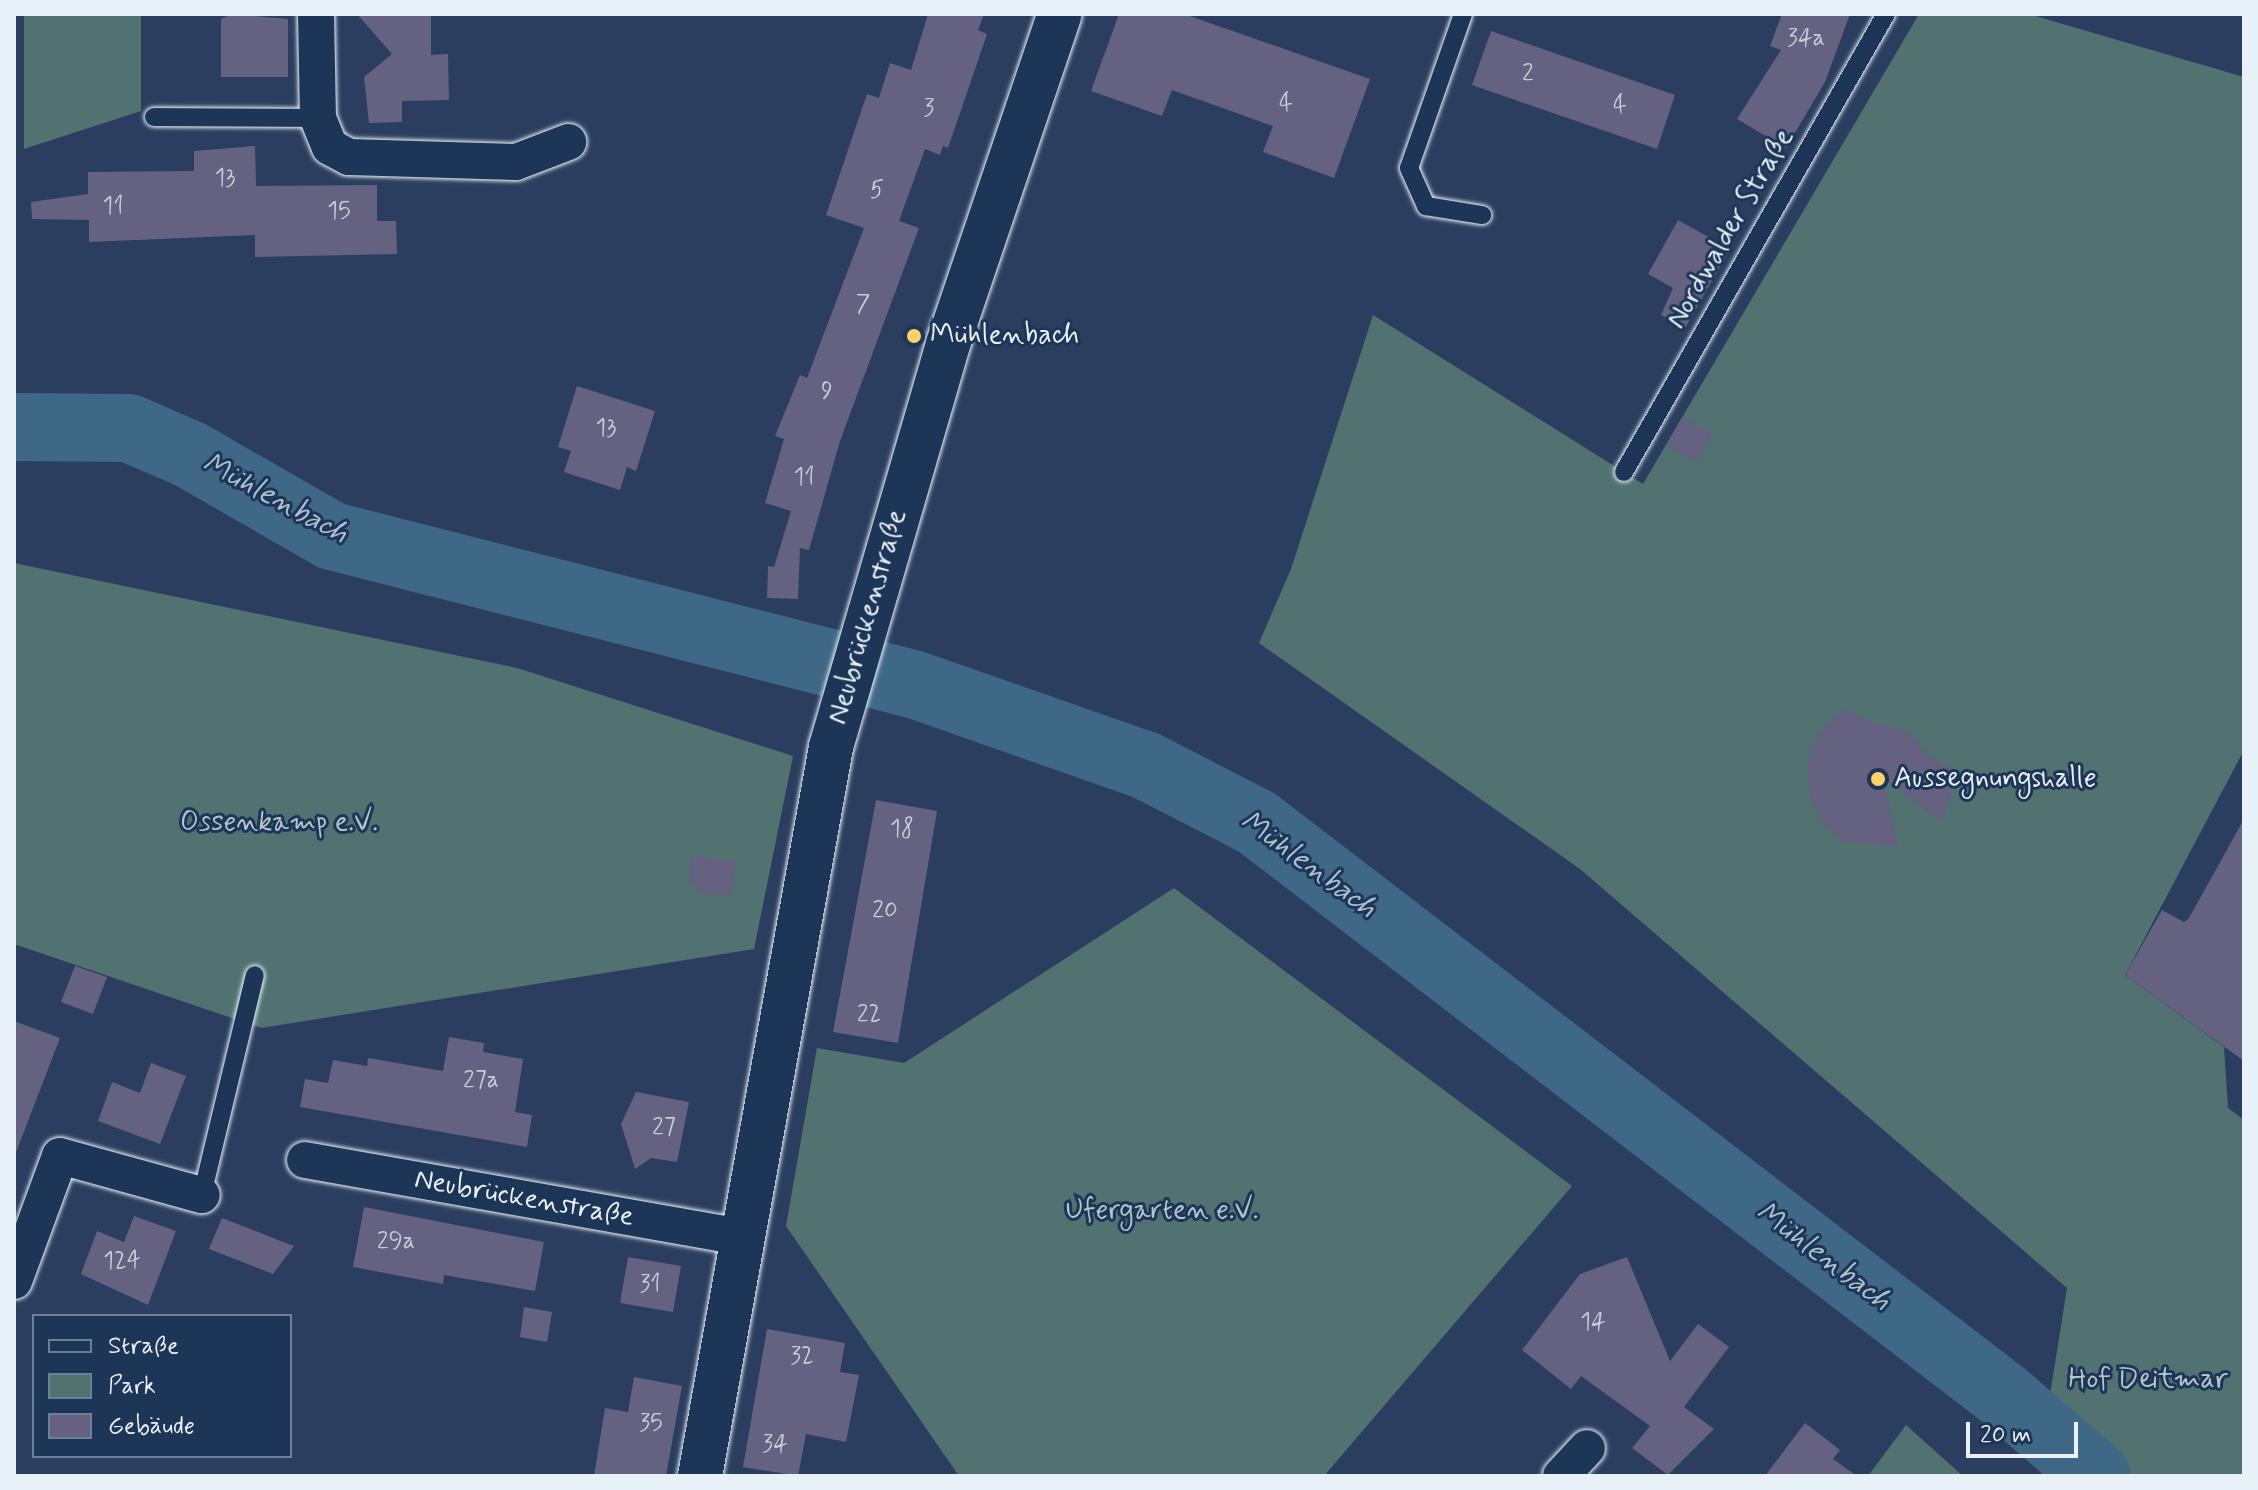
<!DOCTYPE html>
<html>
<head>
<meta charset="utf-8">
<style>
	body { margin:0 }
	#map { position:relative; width:2258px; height:1490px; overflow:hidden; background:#2b3e5f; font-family:Mynerve,sans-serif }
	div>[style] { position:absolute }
	.green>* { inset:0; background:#517271 }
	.river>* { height:68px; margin:-34px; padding:0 34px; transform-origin:34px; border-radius:34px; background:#3e6885 }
	.building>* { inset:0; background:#656180 }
	.roads { filter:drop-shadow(0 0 2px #e8f1f8) drop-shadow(0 0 2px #e8f1f8) }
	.service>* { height:18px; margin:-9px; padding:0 9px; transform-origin:9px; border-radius:9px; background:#1d3557 }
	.minor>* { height:36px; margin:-18px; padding:0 18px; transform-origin:18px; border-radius:18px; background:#1d3557 }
	.tertiary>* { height:44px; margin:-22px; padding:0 22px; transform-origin:22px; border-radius:22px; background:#1d3557 }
	.dots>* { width:22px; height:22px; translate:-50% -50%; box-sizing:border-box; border:4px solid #1d3557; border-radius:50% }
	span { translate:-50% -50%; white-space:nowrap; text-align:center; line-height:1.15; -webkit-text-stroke:6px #1d3557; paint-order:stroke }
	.number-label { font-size:24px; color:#c7cdda }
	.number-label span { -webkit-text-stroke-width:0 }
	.street-label { font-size:28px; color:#e8f1f8 }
	.poi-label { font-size:28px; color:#e8f1f8 }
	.left { translate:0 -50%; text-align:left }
	.park-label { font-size:28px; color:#b3c5c9 }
	.water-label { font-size:30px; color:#acc1d0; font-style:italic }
	.frame { position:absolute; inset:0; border:16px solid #e8f1f8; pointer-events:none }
	.legend { position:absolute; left:32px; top:1314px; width:260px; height:144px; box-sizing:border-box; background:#1d3557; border:2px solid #6e8097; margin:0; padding:10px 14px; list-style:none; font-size:24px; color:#e8f1f8 }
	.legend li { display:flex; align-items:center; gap:16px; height:40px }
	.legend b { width:40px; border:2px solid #6e8097 }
	.scale { position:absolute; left:1966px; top:1422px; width:112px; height:36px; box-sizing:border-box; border:4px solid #e8f1f8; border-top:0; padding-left:10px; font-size:24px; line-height:28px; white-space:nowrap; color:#e8f1f8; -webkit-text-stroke:6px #1d3557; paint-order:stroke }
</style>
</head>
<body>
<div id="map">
	<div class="green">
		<i style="clip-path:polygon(24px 14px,141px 14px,141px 111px,24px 149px)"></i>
		<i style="clip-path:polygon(1919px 14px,2029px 14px,2244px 77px,2244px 750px,2125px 975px,2224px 1047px,2228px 1108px,2244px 1120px,2244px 1476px,2046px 1476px,2038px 1470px,2067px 1288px,1580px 869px,1259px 643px,1291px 569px,1373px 315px,1643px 484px)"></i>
		<i style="clip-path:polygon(14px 563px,517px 668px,793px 756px,754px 949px,261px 1028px,14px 944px)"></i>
		<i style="clip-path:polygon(1174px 888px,1572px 1186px,1324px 1476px,959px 1476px,786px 1226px,817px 1048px,904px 1063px)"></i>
		<i style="clip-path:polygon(1906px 1425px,1963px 1476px,1868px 1476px)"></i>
	</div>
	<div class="river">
		<i style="left:14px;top:427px;width:115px;rotate:0.5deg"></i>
		<i style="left:129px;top:428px;width:68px;rotate:23.5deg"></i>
		<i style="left:191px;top:455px;width:163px;rotate:29.9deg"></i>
		<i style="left:332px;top:536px;width:603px;rotate:14.31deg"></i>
		<i style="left:916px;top:685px;width:243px;rotate:19.3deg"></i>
		<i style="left:1145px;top:765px;width:125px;rotate:27.2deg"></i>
		<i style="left:1256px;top:822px;width:940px;rotate:37.48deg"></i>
		<i style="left:2002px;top:1394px;width:125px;rotate:40.8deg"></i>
	</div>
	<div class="building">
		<i style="clip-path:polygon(232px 14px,288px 19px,288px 77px,221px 77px,221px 19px)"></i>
		<i style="clip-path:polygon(357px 14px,431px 14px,431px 55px,448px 54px,449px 100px,402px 101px,402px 122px,369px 123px,364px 77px,392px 54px)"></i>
		<i style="clip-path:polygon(928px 14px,984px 14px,978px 30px,987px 34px,948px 148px,943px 146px,940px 155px,925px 149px,899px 221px,919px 228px,840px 441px,809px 550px,800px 548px,798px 599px,767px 598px,768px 566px,774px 567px,791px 511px,765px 503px,784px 439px,775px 436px,800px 375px,807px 378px,864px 228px,826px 215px,867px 94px,879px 98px,890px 63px,911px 70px)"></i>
		<i style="clip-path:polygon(1119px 14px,1184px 14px,1370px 79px,1334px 178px,1263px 152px,1273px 126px,1172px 90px,1162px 116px,1091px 91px)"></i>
		<i style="clip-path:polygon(1782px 14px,1850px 14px,1825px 82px,1786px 148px,1737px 119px,1781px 50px,1770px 46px)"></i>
		<i style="clip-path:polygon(1491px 31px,1675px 95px,1657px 149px,1472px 85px)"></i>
		<i style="clip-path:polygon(255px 146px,256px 186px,377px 185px,377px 221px,396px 221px,397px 254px,255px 257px,255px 235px,89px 242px,89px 220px,32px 219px,31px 202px,88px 194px,88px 172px,194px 171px,194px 151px)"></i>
		<i style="clip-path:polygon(1678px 220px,1730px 249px,1685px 328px,1661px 315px,1673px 288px,1648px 274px)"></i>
		<i style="clip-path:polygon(577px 386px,655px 411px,636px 471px,627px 467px,620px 490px,564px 472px,571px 451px,558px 447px)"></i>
		<i style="clip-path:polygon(1682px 417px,1712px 433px,1696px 463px,1666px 446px)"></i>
		<i style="clip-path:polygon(1843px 708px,1868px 721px,1907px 730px,1929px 756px,1957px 772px,1942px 823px,1883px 777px,1898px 847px,1843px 842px,1823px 822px,1808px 791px,1808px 758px,1819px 732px)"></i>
		<i style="clip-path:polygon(876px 800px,937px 811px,898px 1043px,833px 1032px)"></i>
		<i style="clip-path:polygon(2244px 819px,2244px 1061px,2125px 975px,2162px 910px,2184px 922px,2189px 918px)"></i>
		<i style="clip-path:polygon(691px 856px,736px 861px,731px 896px,700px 894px,689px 879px)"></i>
		<i style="clip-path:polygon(75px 966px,107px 977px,93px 1014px,61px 1002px)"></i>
		<i style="clip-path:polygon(14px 1021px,60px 1038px,15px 1155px,14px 1155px)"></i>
		<i style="clip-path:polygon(449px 1037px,484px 1043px,483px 1052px,523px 1059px,515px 1112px,532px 1115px,527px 1147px,300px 1107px,305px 1079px,328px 1083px,333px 1060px,367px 1066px,368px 1058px,443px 1071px)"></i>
		<i style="clip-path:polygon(151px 1063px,186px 1076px,160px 1144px,98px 1121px,112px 1082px,140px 1093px)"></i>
		<i style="clip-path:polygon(636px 1092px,689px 1102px,677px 1162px,651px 1158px,635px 1169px,621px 1124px)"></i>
		<i style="clip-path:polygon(364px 1207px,544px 1242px,535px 1291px,444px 1275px,443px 1284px,353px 1267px)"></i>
		<i style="clip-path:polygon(134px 1216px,176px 1231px,148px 1305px,81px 1274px,97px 1231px,124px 1242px)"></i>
		<i style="clip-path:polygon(222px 1218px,294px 1246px,273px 1274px,209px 1249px)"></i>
		<i style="clip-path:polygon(628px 1257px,681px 1266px,673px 1312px,620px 1303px)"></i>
		<i style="clip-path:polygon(1627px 1257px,1670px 1361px,1698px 1324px,1729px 1347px,1684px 1407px,1714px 1429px,1668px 1475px,1632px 1448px,1650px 1426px,1581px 1376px,1571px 1389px,1522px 1350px,1580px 1274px)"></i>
		<i style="clip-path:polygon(524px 1307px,552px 1312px,547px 1342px,520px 1337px)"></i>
		<i style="clip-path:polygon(767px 1329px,845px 1343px,840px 1372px,859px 1375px,846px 1442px,806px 1434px,798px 1476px,743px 1467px)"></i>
		<i style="clip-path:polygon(634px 1377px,682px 1386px,666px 1476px,594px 1476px,605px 1408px,628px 1412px)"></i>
		<i style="clip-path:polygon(1805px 1423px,1840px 1450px,1833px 1459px,1857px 1476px,1765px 1476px)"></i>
	</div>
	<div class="roads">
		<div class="service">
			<i style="left:1463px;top:14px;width:163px;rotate:109.3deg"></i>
			<i style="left:1409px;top:168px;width:42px;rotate:65.9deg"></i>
			<i style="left:1426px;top:206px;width:57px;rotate:9.1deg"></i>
			<i style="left:154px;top:117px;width:164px;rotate:0.3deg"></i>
			<i style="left:1624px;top:472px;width:528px;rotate:-60.23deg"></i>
			<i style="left:202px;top:1195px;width:226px;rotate:-76.5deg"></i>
		</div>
		<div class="minor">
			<i style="left:316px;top:14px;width:104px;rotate:88.9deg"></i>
			<i style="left:318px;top:118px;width:31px;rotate:68deg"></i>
			<i style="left:330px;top:147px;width:21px;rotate:28deg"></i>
			<i style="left:349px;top:157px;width:167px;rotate:1.7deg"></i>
			<i style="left:516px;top:162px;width:56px;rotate:-21deg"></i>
			<i style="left:305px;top:1160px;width:445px;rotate:10deg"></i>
			<i style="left:14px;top:1281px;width:133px;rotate:-69.8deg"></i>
			<i style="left:60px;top:1156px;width:147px;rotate:15.4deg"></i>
			<i style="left:1561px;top:1476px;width:38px;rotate:-47deg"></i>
		</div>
		<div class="tertiary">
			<i style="left:700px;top:1476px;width:741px;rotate:-79.81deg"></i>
			<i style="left:831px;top:747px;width:420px;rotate:-73.8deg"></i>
			<i style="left:948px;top:344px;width:348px;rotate:-71.3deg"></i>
		</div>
	</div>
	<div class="dots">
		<i style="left:914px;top:336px;background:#ffd166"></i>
		<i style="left:1878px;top:779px;background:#ffd166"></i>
	</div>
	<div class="number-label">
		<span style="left:1806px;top:39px">34a</span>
		<span style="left:1528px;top:74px">2</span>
		<span style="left:1286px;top:104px">4</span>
		<span style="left:1620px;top:106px">4</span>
		<span style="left:929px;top:109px">3</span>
		<span style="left:225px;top:179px">13</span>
		<span style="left:877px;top:191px">5</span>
		<span style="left:113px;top:207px">11</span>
		<span style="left:339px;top:212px">15</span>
		<span style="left:863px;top:305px">7</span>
		<span style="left:827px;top:392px">9</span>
		<span style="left:606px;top:429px">13</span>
		<span style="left:804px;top:478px">11</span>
		<span style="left:902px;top:830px">18</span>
		<span style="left:885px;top:911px">20</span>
		<span style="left:869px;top:1015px">22</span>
		<span style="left:481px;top:1081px">27a</span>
		<span style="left:664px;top:1128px">27</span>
		<span style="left:396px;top:1242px">29a</span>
		<span style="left:122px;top:1262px">124</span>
		<span style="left:650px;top:1285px">31</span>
		<span style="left:1593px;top:1323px">14</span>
		<span style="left:802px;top:1357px">32</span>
		<span style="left:651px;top:1424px">35</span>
		<span style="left:775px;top:1445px">34</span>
	</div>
	<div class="street-label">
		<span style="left:1731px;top:229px;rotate:-60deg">Nordwalder Straße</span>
		<span style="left:868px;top:617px;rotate:-74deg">Neubrückenstraße</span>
		<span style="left:524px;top:1199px;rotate:10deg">Neubrückenstraße</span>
	</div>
	<div class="poi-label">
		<span class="left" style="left:930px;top:336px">Mühlenbach</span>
		<span class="left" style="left:1894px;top:779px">Aussegnungshalle</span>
	</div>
	<div class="park-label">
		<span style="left:279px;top:823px">Ossenkamp e.V.</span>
		<span style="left:1162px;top:1211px">Ufergarten e.V.</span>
		<span style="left:2148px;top:1380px">Hof Deitmar</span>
	</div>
	<div class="water-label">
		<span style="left:275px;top:499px;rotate:28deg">Mühlenbach</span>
		<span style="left:1308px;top:865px;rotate:36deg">Mühlenbach</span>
		<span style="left:1823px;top:1257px;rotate:37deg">Mühlenbach</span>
	</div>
	<div class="frame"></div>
	<ul class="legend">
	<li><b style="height:10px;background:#1d3557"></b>Straße</li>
	<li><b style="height:22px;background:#517271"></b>Park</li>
	<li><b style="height:22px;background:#656180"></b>Gebäude</li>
	</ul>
	<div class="scale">20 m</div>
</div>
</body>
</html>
